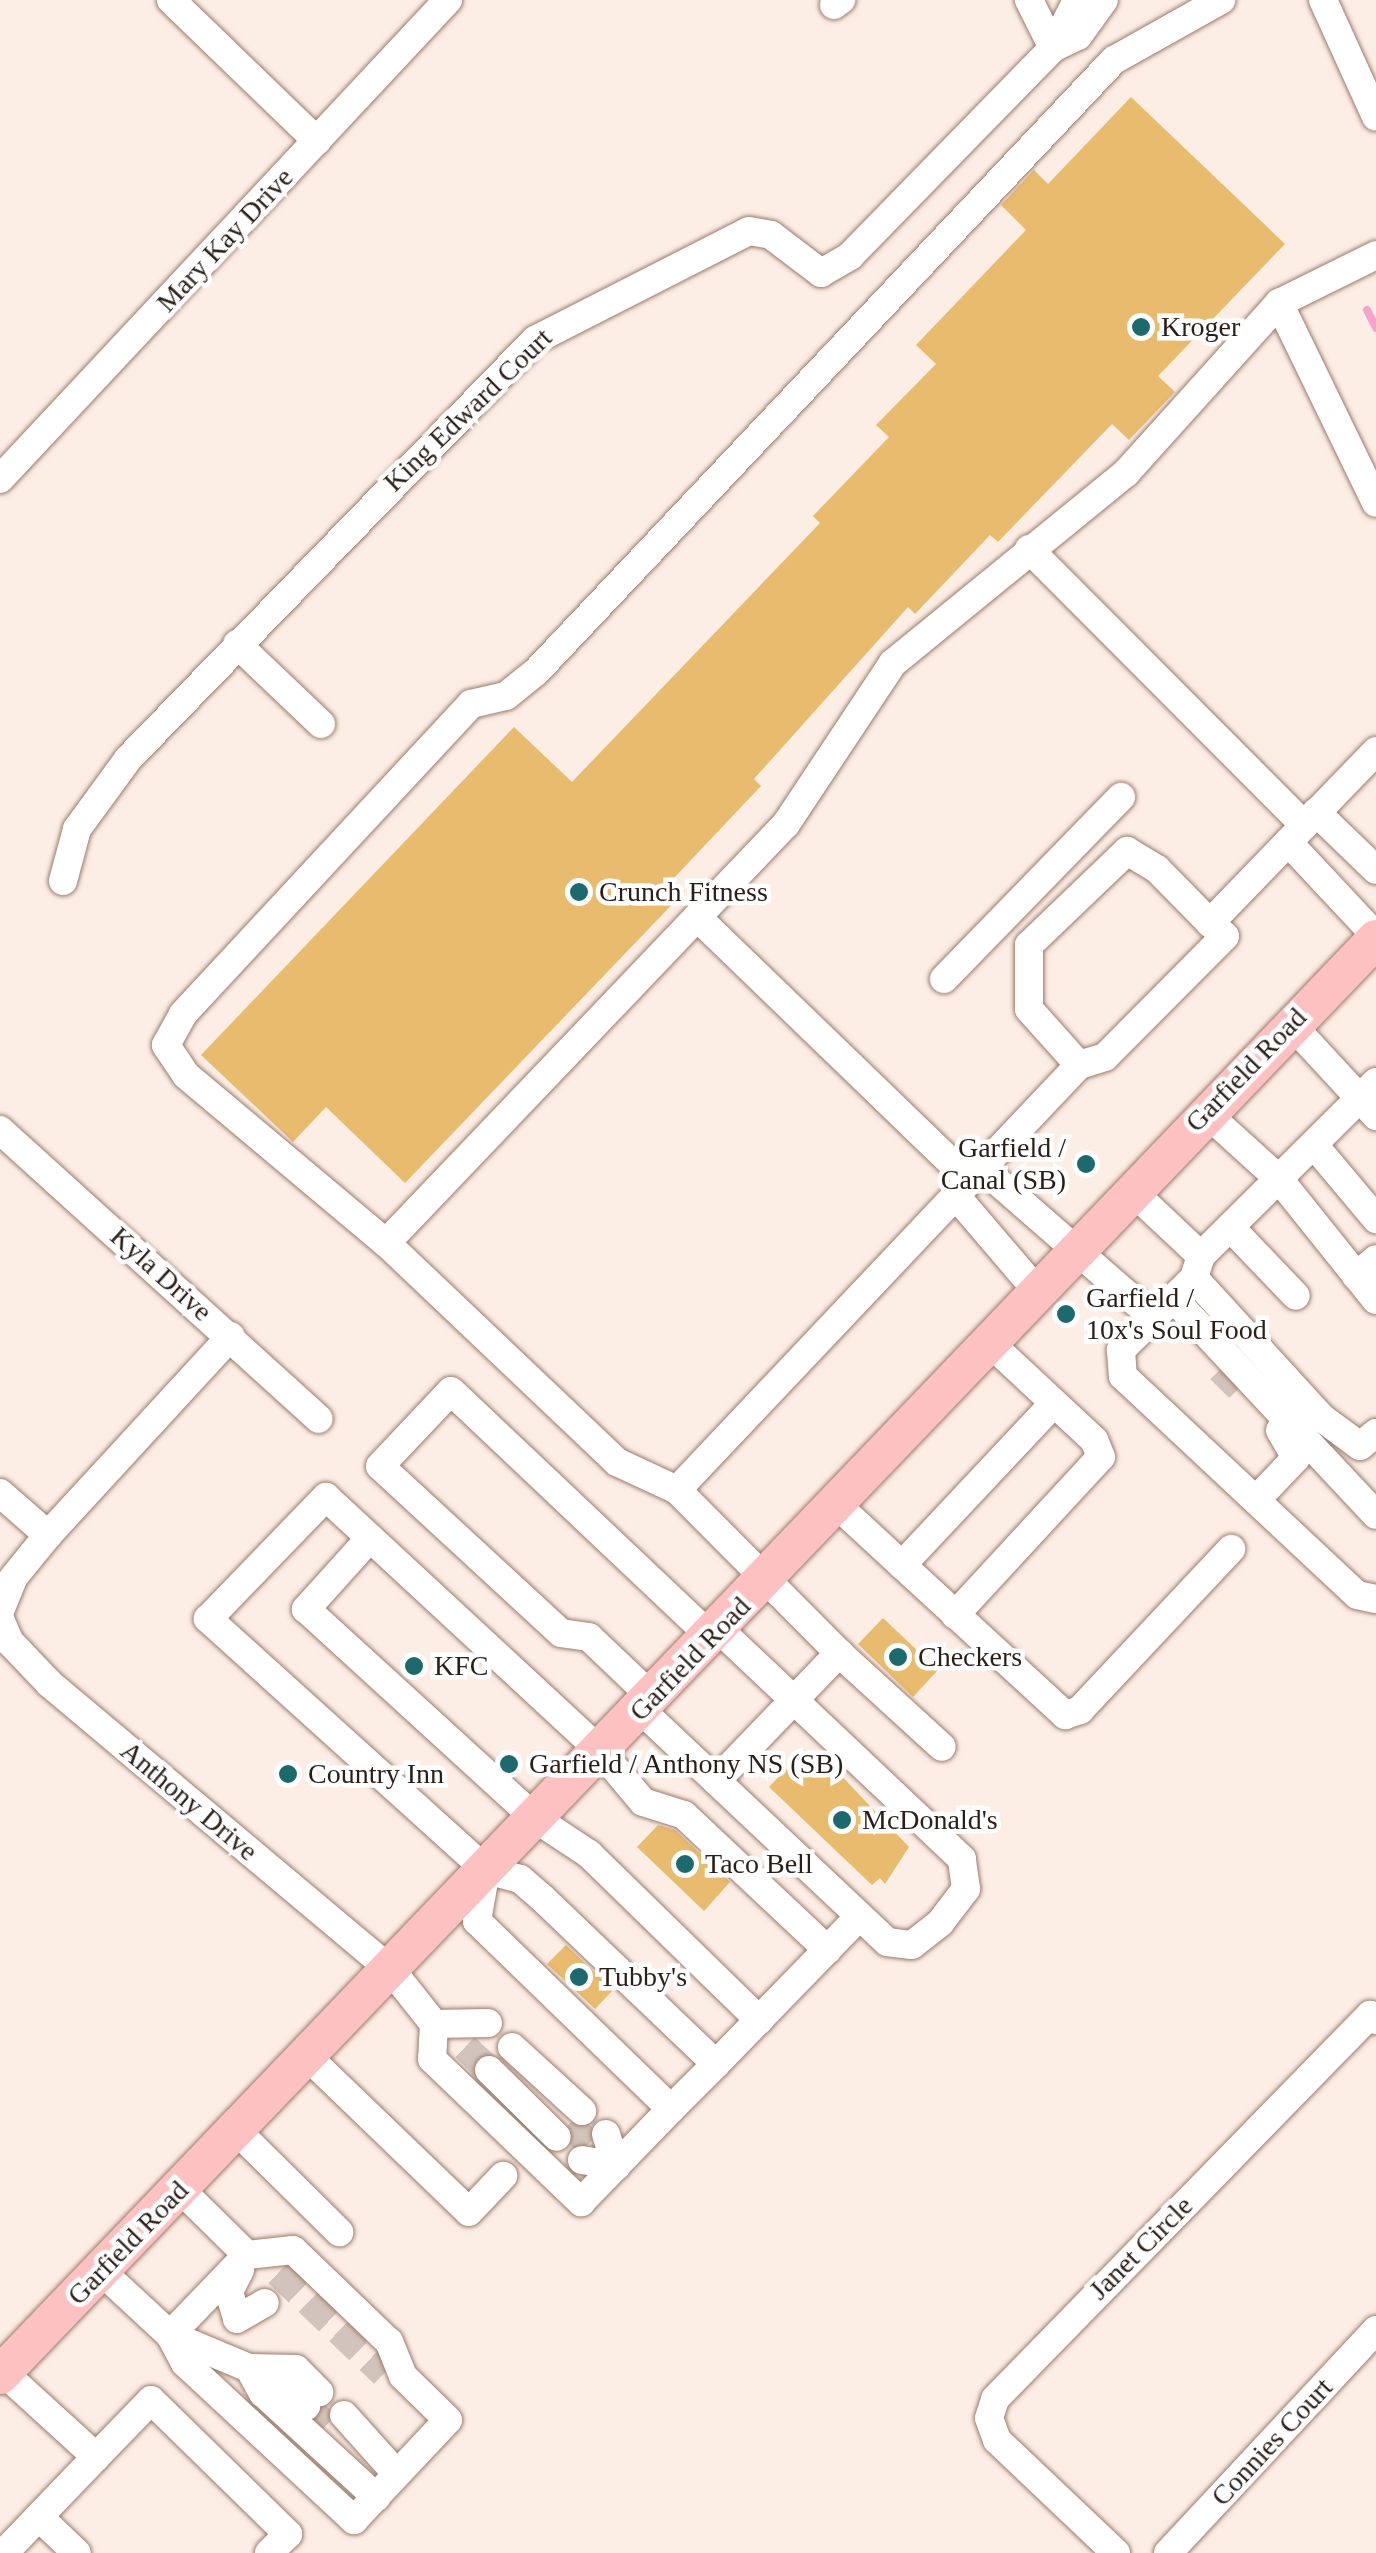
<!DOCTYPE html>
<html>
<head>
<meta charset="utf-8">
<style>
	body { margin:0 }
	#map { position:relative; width:1376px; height:2553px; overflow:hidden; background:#fcede5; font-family:"Times New Roman",serif }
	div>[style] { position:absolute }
	.stream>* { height:8px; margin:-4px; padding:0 4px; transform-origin:4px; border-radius:4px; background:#f5a4ce }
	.building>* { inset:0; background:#e8bb6e }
	.minor-tunnel>* { height:28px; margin-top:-14px; transform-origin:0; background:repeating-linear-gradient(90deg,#d2c4bc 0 28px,transparent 0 42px) }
	.roads { filter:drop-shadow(0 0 2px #9c7b69) drop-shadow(0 0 2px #9c7b69) }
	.minor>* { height:28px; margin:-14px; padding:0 14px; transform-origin:14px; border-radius:14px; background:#fff }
	.major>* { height:38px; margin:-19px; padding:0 19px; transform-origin:19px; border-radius:19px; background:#fdc1c2 }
	.dots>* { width:28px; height:28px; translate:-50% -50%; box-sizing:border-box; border:5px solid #fff; border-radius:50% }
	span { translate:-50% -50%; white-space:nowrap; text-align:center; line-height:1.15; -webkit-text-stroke:9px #fff; paint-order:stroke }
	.street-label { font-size:28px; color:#2b1e17 }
	.poi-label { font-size:28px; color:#2b1e17 }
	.left { translate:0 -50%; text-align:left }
	.right { translate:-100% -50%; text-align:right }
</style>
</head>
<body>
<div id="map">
	<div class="stream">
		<i style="left:1367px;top:310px;width:20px;rotate:63deg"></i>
	</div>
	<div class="building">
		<i style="clip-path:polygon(1131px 97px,1285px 244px,1158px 376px,1175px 392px,1129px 440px,1112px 424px,998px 542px,990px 535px,915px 614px,908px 607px,754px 779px,761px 786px,673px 879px,685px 891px,405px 1183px,326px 1107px,293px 1142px,201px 1055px,514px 727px,572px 782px,820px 523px,813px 516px,889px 437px,876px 425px,936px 364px,916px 345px,1026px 230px,1001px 205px,1034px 170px,1048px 184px)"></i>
		<i style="clip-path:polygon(883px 1618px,938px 1670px,913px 1697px,858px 1644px)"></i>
		<i style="clip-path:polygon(805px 1750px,829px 1772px,833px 1767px,909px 1847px,885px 1884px,880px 1878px,872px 1885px,769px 1787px)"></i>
		<i style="clip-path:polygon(658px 1825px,675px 1830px,730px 1882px,704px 1911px,637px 1847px)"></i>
		<i style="clip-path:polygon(566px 1945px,613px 1990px,595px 2009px,547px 1964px)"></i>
	</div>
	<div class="minor-tunnel">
		<i style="left:1220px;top:1369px;width:27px;rotate:45deg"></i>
		<i style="left:465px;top:2047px;width:33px;rotate:44deg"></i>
		<i style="left:569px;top:2124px;width:34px;rotate:45deg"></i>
		<i style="left:278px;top:2273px;width:146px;rotate:43.6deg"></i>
		<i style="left:306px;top:2406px;width:34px;rotate:43deg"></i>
	</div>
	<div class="roads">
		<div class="minor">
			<i style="left:171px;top:0;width:203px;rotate:44deg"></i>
			<i style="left:1077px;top:0;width:54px;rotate:116.6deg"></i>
			<i style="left:1053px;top:48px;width:28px;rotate:-26deg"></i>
			<i style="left:1078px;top:36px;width:44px;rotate:-54.2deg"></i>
			<i style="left:1323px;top:0;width:128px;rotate:65.6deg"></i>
			<i style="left:834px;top:5px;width:9px;rotate:-36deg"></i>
			<i style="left:1279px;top:303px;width:222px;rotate:64.1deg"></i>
			<i style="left:0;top:479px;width:656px;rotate:-46.92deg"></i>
			<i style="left:1029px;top:549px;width:390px;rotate:45.1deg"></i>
			<i style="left:237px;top:644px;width:116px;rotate:43.6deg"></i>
			<i style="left:1316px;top:812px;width:83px;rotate:44deg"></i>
			<i style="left:1288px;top:842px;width:129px;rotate:46.9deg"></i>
			<i style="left:63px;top:881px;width:54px;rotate:-74.9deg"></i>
			<i style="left:77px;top:829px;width:87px;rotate:-53.9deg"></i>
			<i style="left:128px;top:759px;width:584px;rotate:-45.83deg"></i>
			<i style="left:535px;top:340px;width:240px;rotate:-27deg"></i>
			<i style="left:749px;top:231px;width:22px;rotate:10deg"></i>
			<i style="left:771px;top:235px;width:63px;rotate:37.2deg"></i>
			<i style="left:821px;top:273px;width:34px;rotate:-30deg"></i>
			<i style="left:850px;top:256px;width:291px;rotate:-45.7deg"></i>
			<i style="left:1053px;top:48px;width:54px;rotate:-116.6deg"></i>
			<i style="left:697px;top:917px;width:380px;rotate:44deg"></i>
			<i style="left:944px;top:979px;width:254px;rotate:-45.8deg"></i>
			<i style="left:1290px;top:1023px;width:127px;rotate:47.2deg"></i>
			<i style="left:1079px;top:1065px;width:75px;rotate:-131.8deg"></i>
			<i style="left:1029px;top:1009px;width:64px;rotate:-90deg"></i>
			<i style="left:1029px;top:945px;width:136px;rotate:-43.8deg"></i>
			<i style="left:1127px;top:851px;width:35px;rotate:31deg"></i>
			<i style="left:1157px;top:869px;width:76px;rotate:45.5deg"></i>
			<i style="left:1376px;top:1082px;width:247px;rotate:135.2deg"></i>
			<i style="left:1201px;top:1256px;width:23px;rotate:108deg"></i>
			<i style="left:1194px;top:1278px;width:190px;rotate:47.6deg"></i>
			<i style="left:1322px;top:1418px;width:47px;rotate:36.4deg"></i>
			<i style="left:1360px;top:1446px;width:21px;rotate:-39deg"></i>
			<i style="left:1205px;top:1112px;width:100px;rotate:42.2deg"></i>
			<i style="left:1279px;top:1179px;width:155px;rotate:51.3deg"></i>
			<i style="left:0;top:1130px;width:430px;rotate:42.2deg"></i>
			<i style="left:1314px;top:1145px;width:97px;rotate:50deg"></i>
			<i style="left:982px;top:1168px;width:227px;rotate:41.1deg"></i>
			<i style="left:1132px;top:1191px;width:95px;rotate:43.3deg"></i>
			<i style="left:956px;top:1196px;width:126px;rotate:49.5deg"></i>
			<i style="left:1230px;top:1227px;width:95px;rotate:46.3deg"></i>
			<i style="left:386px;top:1243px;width:579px;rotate:-46.33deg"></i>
			<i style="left:786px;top:824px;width:193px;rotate:-56.4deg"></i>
			<i style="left:893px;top:663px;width:301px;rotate:-39.2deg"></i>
			<i style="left:1126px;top:473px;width:229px;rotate:-48deg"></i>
			<i style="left:1279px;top:303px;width:108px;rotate:-26.3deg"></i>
			<i style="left:1356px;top:1276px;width:26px;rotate:-40deg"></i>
			<i style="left:1194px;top:1278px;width:103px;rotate:135.4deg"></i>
			<i style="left:1121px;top:1350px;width:26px;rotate:86deg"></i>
			<i style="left:1123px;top:1376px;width:320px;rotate:43.1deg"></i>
			<i style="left:1357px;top:1595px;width:19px;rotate:12deg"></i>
			<i style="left:1173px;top:1298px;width:297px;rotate:46.9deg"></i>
			<i style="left:677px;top:1490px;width:585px;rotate:-46.59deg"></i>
			<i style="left:1079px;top:1065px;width:27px;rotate:-17deg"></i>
			<i style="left:1105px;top:1057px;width:170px;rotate:-45.2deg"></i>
			<i style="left:1225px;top:936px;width:20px;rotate:-139deg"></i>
			<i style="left:1210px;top:923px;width:239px;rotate:-46deg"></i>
			<i style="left:0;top:1493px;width:64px;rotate:41.2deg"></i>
			<i style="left:1256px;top:1500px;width:58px;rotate:-46.4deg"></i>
			<i style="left:1296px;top:1458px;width:32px;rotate:-120deg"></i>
			<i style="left:837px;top:1505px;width:88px;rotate:42.7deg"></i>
			<i style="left:902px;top:1565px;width:221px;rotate:-46.8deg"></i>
			<i style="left:370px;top:1538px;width:96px;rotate:132deg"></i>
			<i style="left:306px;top:1609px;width:311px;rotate:42.4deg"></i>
			<i style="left:536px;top:1819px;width:64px;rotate:33.4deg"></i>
			<i style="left:589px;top:1854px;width:238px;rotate:44.3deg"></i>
			<i style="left:902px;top:1565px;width:222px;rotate:42.6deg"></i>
			<i style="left:1065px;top:1715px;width:16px;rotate:-18deg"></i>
			<i style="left:1080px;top:1710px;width:221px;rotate:-46.8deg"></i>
			<i style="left:0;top:1611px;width:35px;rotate:-68deg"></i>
			<i style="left:13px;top:1578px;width:55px;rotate:-50.9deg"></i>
			<i style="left:48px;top:1535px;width:270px;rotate:-47.4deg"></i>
			<i style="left:955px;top:1615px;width:215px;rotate:-47.3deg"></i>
			<i style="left:1101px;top:1457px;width:18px;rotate:-112deg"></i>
			<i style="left:1094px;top:1440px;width:142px;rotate:-137deg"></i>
			<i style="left:0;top:1619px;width:25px;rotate:67deg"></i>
			<i style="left:10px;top:1642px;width:58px;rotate:46.4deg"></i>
			<i style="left:50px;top:1684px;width:446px;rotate:40deg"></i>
			<i style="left:392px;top:1971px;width:68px;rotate:51.6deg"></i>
			<i style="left:434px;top:2024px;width:35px;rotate:93deg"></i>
			<i style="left:432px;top:2059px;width:207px;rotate:43.8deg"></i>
			<i style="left:581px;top:2202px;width:129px;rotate:-45.9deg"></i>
			<i style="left:839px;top:1653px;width:230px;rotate:-134.8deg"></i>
			<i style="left:677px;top:1490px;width:66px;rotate:-155deg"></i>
			<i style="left:617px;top:1462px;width:318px;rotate:-136.5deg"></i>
			<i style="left:386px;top:1243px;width:261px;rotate:-140deg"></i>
			<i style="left:186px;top:1075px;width:36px;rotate:-124deg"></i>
			<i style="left:166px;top:1045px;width:35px;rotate:-61deg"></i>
			<i style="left:183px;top:1014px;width:423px;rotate:-47.1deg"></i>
			<i style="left:471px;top:704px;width:36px;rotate:-13deg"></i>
			<i style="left:506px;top:696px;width:38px;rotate:-39deg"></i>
			<i style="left:536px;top:672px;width:842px;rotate:-46.64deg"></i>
			<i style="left:1114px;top:60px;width:123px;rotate:-29.3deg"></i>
			<i style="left:653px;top:1698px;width:88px;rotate:-136.4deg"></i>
			<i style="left:589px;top:1637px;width:28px;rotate:-172deg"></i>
			<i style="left:561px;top:1633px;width:246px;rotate:-137.3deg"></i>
			<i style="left:380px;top:1466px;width:103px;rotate:-46.6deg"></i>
			<i style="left:451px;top:1391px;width:358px;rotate:43.4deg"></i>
			<i style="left:641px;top:1710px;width:338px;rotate:43.3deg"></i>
			<i style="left:887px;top:1942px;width:25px;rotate:7deg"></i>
			<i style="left:912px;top:1945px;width:36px;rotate:-38deg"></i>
			<i style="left:940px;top:1923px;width:43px;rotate:-52.6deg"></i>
			<i style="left:966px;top:1889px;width:30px;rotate:-98deg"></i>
			<i style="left:962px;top:1859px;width:335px;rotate:-136.6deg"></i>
			<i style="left:716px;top:1781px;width:178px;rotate:-46.1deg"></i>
			<i style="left:839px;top:1653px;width:139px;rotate:42.4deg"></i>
			<i style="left:486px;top:1870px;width:52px;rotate:100deg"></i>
			<i style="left:477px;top:1921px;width:270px;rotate:44.1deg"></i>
			<i style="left:671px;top:2109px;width:64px;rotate:-45deg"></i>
			<i style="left:716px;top:2064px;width:242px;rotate:-136.3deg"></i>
			<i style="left:541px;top:1897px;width:28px;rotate:-139deg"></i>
			<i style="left:520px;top:1879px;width:35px;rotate:-165deg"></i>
			<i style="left:486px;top:1870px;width:375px;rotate:-137.9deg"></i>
			<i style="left:208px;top:1619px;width:170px;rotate:-46deg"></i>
			<i style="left:326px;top:1497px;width:375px;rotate:42.8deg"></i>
			<i style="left:601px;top:1752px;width:65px;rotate:50deg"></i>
			<i style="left:643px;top:1802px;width:43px;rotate:17.6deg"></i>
			<i style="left:684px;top:1815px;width:197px;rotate:43.2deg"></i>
			<i style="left:434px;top:2024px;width:54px;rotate:-1.1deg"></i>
			<i style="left:512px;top:2047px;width:95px;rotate:42.4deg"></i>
			<i style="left:308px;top:2057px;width:223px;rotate:43.9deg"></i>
			<i style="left:469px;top:2212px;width:50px;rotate:-46.6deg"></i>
			<i style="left:716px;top:2064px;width:205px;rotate:-45.8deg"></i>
			<i style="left:489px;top:2070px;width:95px;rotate:44.6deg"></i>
			<i style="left:237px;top:2131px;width:144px;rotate:44.7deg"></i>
			<i style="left:606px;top:2134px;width:34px;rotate:73deg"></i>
			<i style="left:582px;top:2160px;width:35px;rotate:10deg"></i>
			<i style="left:247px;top:2255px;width:111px;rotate:133.9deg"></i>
			<i style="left:170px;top:2335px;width:86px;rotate:22.7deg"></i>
			<i style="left:249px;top:2368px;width:29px;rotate:61deg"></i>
			<i style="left:263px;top:2393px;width:154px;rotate:42.6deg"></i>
			<i style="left:240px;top:2270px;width:25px;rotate:117deg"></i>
			<i style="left:229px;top:2292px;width:28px;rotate:73deg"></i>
			<i style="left:237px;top:2319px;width:32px;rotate:-30deg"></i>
			<i style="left:101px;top:2271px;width:94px;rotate:42.8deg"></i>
			<i style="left:170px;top:2335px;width:32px;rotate:62deg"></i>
			<i style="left:185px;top:2363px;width:231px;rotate:42.9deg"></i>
			<i style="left:354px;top:2520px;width:137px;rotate:-46.8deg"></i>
			<i style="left:448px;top:2420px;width:63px;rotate:-135.6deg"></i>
			<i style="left:403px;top:2376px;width:37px;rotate:-112deg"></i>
			<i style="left:389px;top:2342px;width:133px;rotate:-136.2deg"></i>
			<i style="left:293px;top:2250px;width:46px;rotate:173.8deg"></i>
			<i style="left:247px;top:2255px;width:94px;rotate:-135.4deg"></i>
			<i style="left:249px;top:2368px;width:47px;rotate:1.2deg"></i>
			<i style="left:296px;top:2369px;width:33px;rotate:45deg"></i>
			<i style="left:3px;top:2372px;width:126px;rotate:42.4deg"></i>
			<i style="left:96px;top:2457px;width:133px;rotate:133.8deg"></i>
			<i style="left:268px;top:2377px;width:48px;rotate:37.3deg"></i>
			<i style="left:344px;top:2415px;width:79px;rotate:48.1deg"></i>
			<i style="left:96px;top:2457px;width:79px;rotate:-46deg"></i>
			<i style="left:151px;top:2400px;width:192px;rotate:44.4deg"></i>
			<i style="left:288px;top:2534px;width:27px;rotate:135deg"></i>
			<i style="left:39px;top:2517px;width:52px;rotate:43.5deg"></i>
			<i style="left:1116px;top:2553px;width:164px;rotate:-136.5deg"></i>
			<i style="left:997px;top:2440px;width:23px;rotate:-110deg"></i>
			<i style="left:989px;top:2418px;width:20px;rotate:-72deg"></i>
			<i style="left:995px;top:2399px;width:537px;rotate:-45.68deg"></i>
			<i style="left:1370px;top:2015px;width:8px;rotate:40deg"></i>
			<i style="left:1168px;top:2553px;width:305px;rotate:-47deg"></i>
		</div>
		<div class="major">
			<i style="left:0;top:2375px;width:1989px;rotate:-46.22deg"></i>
		</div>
	</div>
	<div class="dots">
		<i style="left:1141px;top:327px;background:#1c696e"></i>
		<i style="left:579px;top:892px;background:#1c696e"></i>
		<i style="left:1086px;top:1164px;background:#1c696e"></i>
		<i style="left:1066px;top:1314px;background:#1c696e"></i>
		<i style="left:898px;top:1657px;background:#1c696e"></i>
		<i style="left:414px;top:1666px;background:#1c696e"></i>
		<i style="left:509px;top:1764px;background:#1c696e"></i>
		<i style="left:288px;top:1774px;background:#1c696e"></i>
		<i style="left:842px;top:1820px;background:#1c696e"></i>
		<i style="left:685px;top:1864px;background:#1c696e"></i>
		<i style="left:579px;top:1977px;background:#1c696e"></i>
	</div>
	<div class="street-label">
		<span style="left:225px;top:240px;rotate:-47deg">Mary Kay Drive</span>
		<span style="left:468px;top:410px;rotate:-44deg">King Edward Court</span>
		<span style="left:1246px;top:1070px;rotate:-46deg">Garfield Road</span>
		<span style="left:161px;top:1274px;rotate:42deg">Kyla Drive</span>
		<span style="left:690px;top:1659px;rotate:-46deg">Garfield Road</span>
		<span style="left:189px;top:1801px;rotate:40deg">Anthony Drive</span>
		<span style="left:128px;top:2243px;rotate:-46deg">Garfield Road</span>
		<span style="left:1141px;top:2248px;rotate:-45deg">Janet Circle</span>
		<span style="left:1272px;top:2442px;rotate:-47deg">Connies Court</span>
	</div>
	<div class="poi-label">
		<span class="left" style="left:1161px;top:327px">Kroger</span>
		<span class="left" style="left:599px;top:892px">Crunch Fitness</span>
		<span class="right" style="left:1066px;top:1164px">Garfield /<br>Canal (SB)</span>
		<span class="left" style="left:1086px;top:1314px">Garfield /<br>10x's Soul Food</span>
		<span class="left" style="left:918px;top:1657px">Checkers</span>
		<span class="left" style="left:434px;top:1666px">KFC</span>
		<span class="left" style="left:529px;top:1764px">Garfield / Anthony NS (SB)</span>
		<span class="left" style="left:308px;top:1774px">Country Inn</span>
		<span class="left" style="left:862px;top:1820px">McDonald's</span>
		<span class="left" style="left:705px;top:1864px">Taco Bell</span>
		<span class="left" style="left:599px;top:1977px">Tubby's</span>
	</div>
</div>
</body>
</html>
